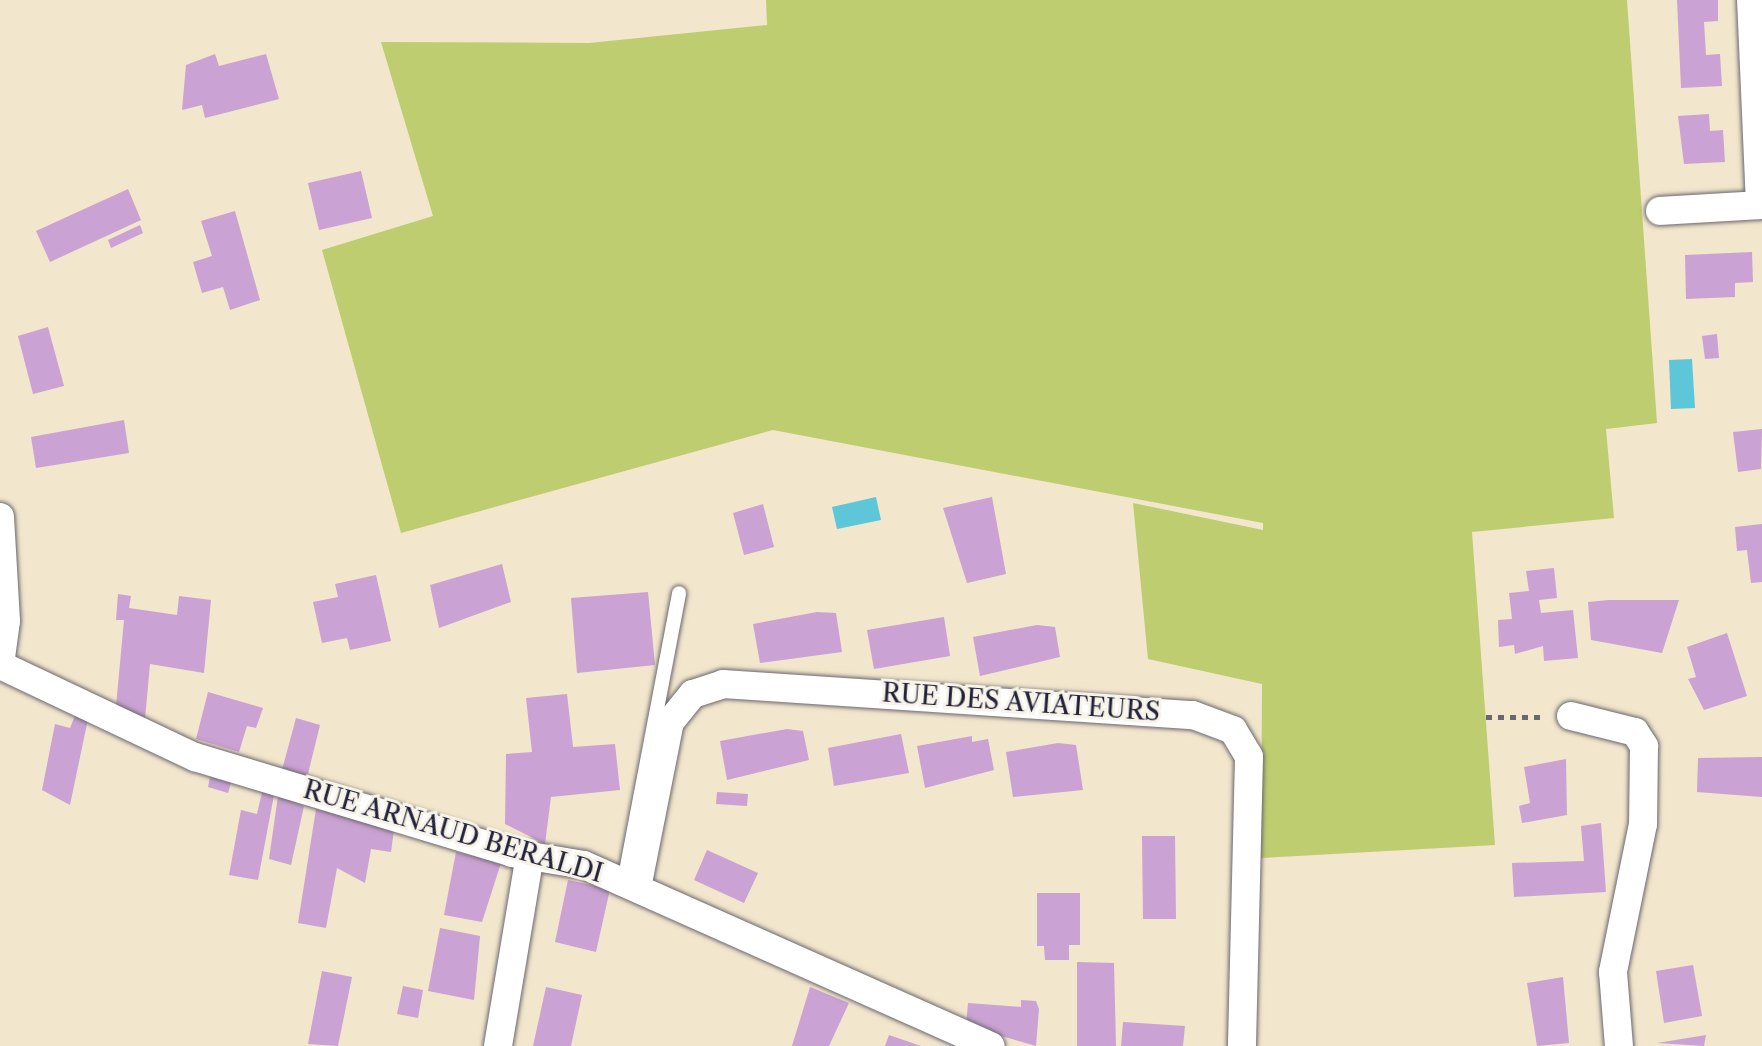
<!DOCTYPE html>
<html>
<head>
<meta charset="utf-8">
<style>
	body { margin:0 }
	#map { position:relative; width:1762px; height:1046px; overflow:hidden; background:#f2e6cd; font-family:"Libre Caslon Text",serif }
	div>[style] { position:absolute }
	.green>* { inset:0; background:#becd6f }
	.water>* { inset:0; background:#5dc6d9 }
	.building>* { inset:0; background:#caa2d3 }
	.path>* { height:5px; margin-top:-2.5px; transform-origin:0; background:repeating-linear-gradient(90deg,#6b676e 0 6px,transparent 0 12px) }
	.roads { filter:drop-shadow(0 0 2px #6b676e) drop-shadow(0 0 2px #6b676e) }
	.lane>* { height:14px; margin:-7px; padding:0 7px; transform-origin:7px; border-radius:7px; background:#fff }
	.street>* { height:28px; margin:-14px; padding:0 14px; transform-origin:14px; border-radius:14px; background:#fff }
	span { translate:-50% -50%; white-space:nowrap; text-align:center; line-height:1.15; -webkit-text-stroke:6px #f7f3e8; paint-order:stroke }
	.street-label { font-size:26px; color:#22223b }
</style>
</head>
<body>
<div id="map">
	<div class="green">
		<i style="clip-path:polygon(766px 0,1627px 0,1657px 423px,1606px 429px,1614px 518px,1472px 532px,1495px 845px,1261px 858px,1262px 684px,1148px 659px,1133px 503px,1263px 530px,1263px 523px,773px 430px,401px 533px,322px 250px,433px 216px,381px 42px,589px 43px,767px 25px)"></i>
	</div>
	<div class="water">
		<i style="clip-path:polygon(1692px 359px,1695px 408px,1671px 409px,1669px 360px)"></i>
		<i style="clip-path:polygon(876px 497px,881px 520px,837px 529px,832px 507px)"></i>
	</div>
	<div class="building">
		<i style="clip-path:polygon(1677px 0,1718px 0,1718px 21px,1704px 22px,1705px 38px,1706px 55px,1720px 54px,1722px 86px,1681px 88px)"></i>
		<i style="clip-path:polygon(215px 54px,219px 66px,266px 54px,279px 99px,205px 118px,202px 105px,182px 110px,186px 65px)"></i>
		<i style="clip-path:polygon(1709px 114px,1710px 131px,1723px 130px,1725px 162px,1684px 164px,1678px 116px)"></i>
		<i style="clip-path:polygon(361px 171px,372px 218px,319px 230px,308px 183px)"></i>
		<i style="clip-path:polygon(128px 189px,141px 220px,50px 262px,36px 231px)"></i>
		<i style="clip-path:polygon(235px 211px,260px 300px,230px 310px,223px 287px,202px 293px,193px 262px,212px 256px,201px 221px)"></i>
		<i style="clip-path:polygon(140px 225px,143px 233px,111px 248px,108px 240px)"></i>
		<i style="clip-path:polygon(1752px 252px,1753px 282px,1735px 283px,1735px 297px,1686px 299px,1685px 255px)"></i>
		<i style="clip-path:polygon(48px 327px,64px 386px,33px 394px,18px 336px)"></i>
		<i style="clip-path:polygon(1717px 334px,1719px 358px,1705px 359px,1702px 336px)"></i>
		<i style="clip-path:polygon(124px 420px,129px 453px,36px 468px,31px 437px)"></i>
		<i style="clip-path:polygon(1762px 429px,1761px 469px,1738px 472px,1733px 432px)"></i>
		<i style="clip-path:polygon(992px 497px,1006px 574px,967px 583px,943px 508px)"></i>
		<i style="clip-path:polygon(763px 504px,774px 547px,744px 555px,733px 513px)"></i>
		<i style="clip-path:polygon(1762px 524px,1762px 582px,1751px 583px,1747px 550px,1737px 551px,1735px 527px)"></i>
		<i style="clip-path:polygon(502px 564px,511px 602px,439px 628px,430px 585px)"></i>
		<i style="clip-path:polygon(1554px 568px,1557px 598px,1539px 600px,1541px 613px,1573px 610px,1578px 658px,1544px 661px,1543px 646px,1515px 654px,1514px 645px,1499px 647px,1498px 620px,1512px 619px,1509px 593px,1529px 591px,1526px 571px)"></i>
		<i style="clip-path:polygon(376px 575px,391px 641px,350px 650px,347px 638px,322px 643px,313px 602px,338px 597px,335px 584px)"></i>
		<i style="clip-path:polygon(648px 592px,655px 665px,577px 673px,571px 598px)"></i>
		<i style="clip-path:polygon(118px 594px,131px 596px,129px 608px,177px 615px,179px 596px,211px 600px,204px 673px,150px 664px,145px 719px,116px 706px,124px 620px,116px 620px)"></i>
		<i style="clip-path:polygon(1609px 600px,1679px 600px,1662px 653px,1591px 640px,1588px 602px)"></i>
		<i style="clip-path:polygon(817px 612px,836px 613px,842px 652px,760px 663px,753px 624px)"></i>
		<i style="clip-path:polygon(944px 617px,950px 656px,874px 669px,867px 630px)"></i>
		<i style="clip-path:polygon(1037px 625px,1055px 627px,1060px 657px,980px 676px,973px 637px)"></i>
		<i style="clip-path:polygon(1727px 633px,1747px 696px,1704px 710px,1688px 679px,1696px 677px,1687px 647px)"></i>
		<i style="clip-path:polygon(208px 692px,263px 708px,256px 728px,247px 726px,239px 752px,196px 739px)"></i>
		<i style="clip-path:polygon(567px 694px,573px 747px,615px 744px,620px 790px,551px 797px,545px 844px,505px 824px,506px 754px,532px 752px,526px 698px)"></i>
		<i style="clip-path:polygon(76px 713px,88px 719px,70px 805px,42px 790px,55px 724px,70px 728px)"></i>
		<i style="clip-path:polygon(296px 718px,320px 725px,307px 778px,282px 770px)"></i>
		<i style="clip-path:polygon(787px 729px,803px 731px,809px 760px,727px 780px,720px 741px)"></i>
		<i style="clip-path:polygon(901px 734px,909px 773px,834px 786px,828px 748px)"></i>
		<i style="clip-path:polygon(972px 736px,972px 742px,988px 739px,994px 770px,925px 788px,917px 746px)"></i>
		<i style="clip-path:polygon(1058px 743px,1076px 745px,1083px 790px,1013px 797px,1006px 752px)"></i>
		<i style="clip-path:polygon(1762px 757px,1762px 797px,1697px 792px,1698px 758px)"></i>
		<i style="clip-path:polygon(1566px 759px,1567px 815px,1522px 823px,1519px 806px,1530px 803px,1524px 767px)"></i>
		<i style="clip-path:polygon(210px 777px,231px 783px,228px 793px,208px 787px)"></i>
		<i style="clip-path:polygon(262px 792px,274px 795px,258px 880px,229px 875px,241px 810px,257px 814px)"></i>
		<i style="clip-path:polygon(717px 792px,748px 794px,747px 806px,716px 804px)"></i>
		<i style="clip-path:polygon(278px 796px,304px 806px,291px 865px,269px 859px)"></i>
		<i style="clip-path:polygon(316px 809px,394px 830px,391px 852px,371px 849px,365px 883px,337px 868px,326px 928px,298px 923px)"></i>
		<i style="clip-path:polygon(1601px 823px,1606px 892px,1514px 897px,1512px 863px,1584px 861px,1581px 826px)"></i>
		<i style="clip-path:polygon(1142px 836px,1175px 836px,1176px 919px,1143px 919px)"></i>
		<i style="clip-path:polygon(707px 850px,758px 873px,744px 903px,694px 880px)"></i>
		<i style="clip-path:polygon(456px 852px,501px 863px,482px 922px,444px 915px)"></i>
		<i style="clip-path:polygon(568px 880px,610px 889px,596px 952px,555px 942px)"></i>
		<i style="clip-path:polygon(1037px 893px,1080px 893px,1080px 945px,1069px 945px,1069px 960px,1045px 960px,1044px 946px,1037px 946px)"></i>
		<i style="clip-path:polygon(440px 928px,480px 936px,474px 1000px,428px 991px)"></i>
		<i style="clip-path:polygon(1077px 962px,1114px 963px,1116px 1046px,1077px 1046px)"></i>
		<i style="clip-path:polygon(1693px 965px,1702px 1016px,1664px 1023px,1656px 971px)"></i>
		<i style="clip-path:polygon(322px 971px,352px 977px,338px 1046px,308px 1044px)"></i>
		<i style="clip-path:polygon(1563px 977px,1569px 1043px,1537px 1046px,1527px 983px)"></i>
		<i style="clip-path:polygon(403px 986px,423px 990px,418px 1018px,397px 1014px)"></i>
		<i style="clip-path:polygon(546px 987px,582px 995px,571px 1046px,533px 1046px)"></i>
		<i style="clip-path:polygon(810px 987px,849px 1003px,829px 1046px,792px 1046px)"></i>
		<i style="clip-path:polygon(1021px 1000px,1036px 1001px,1039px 1009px,1036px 1046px,966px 1026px,968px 1003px,1021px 1007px)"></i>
		<i style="clip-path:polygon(1123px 1022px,1185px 1026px,1183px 1046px,1121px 1046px)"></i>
		<i style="clip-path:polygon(889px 1035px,921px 1046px,885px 1046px)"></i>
		<i style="clip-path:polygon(1706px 1035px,1704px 1046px,1657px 1043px)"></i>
	</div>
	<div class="path">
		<i style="left:1486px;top:717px;width:56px"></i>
	</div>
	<div class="roads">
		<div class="lane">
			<i style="left:624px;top:882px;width:294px;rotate:-79.2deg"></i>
		</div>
		<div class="street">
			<i style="left:1660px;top:211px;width:100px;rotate:-3.4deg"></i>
			<i style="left:1760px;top:205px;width:205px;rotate:-92.5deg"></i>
			<i style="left:0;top:517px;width:104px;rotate:86.7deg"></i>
			<i style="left:6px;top:621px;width:44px;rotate:97.8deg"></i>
			<i style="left:0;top:665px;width:216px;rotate:25.3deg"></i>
			<i style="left:195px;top:757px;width:331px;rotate:16.8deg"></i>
			<i style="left:512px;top:853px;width:73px;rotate:9.5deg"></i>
			<i style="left:584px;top:865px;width:445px;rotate:24deg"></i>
			<i style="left:1571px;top:716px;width:66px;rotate:14deg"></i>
			<i style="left:1635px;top:732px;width:17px;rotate:57deg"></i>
			<i style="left:1644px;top:746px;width:78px;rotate:90.7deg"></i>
			<i style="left:1643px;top:824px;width:151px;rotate:101.5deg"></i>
			<i style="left:1613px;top:972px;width:74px;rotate:85.4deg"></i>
			<i style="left:637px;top:888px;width:169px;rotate:-78.8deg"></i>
			<i style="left:670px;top:722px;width:36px;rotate:-51deg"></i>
			<i style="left:693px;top:694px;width:32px;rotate:-18deg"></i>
			<i style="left:723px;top:684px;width:471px;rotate:3.8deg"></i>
			<i style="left:1193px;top:715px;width:43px;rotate:20.6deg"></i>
			<i style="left:1233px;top:730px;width:31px;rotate:59deg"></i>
			<i style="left:1249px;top:757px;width:289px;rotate:91.4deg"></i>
			<i style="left:498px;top:1046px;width:194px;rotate:-80.5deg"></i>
		</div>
	</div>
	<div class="street-label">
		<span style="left:1021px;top:703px;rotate:4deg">RUE DES AVIATEURS</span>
		<span style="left:453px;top:832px;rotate:16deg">RUE ARNAUD BERALDI</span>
	</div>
</div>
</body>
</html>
